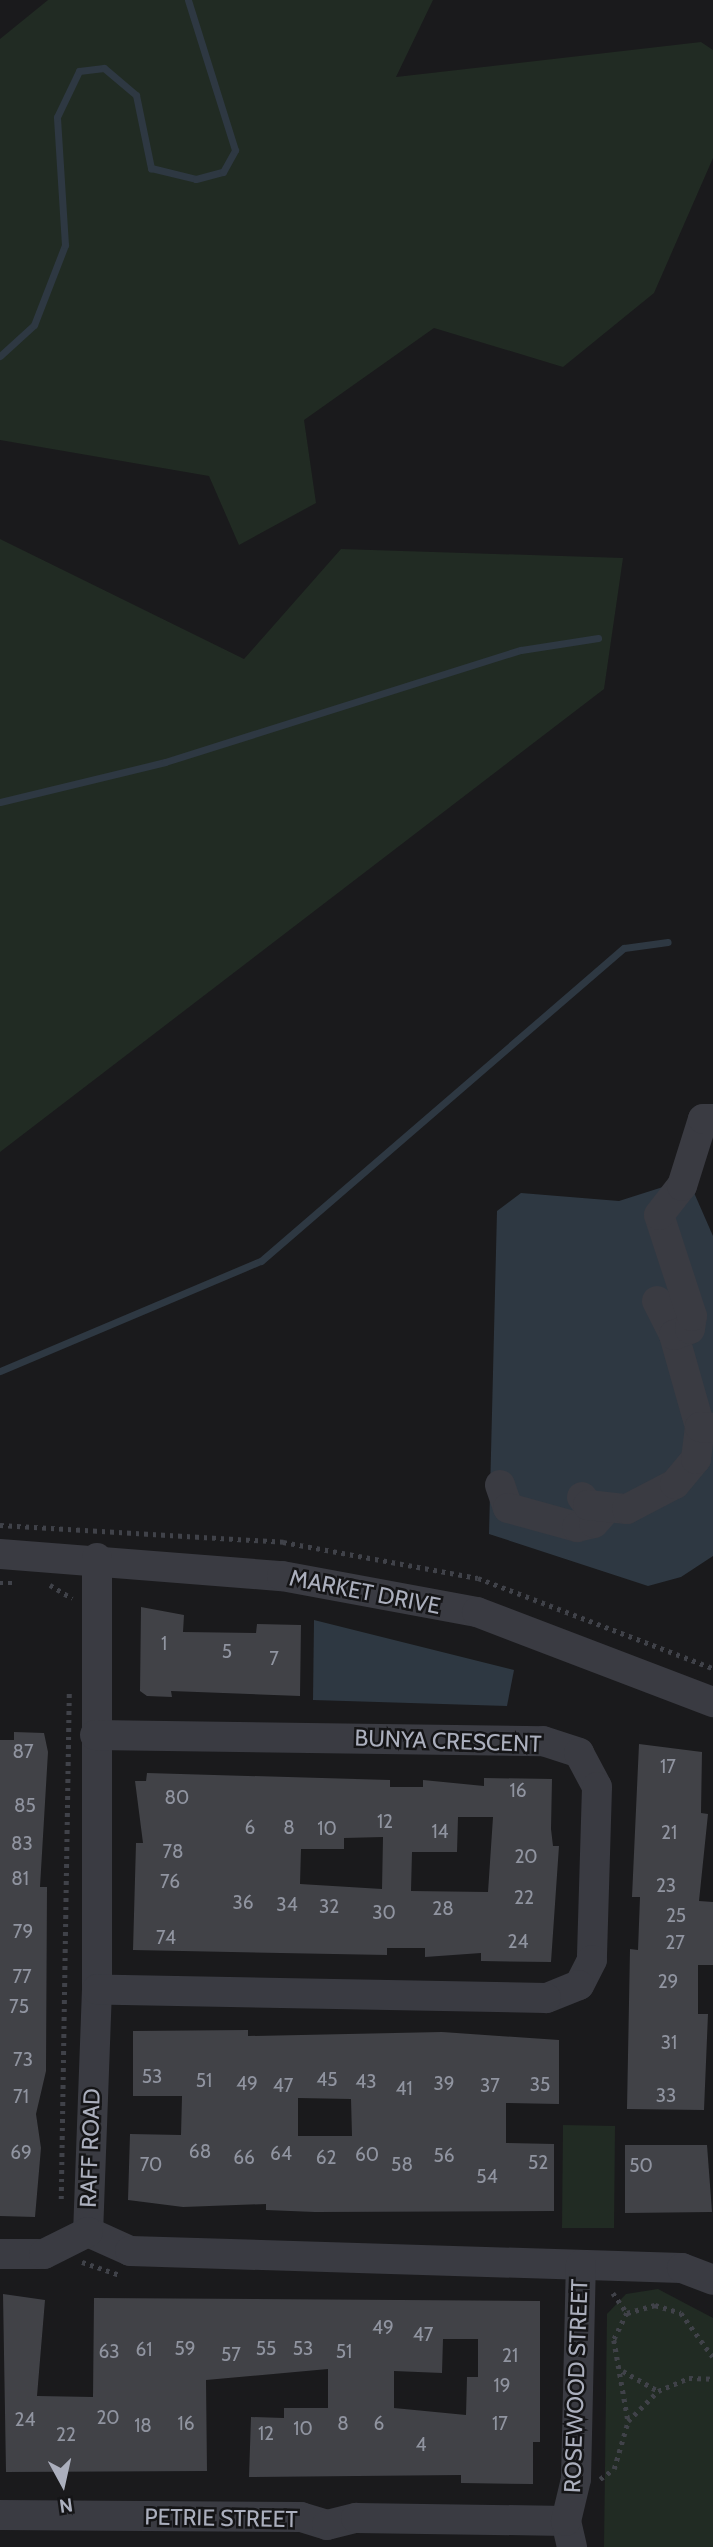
<!DOCTYPE html>
<html>
<head>
<meta charset="utf-8">
<style>
	body { margin:0 }
	#map { position:relative; width:713px; height:2547px; overflow:hidden; background:#1a1a1c; font-family:Cabin,sans-serif }
	div>[style] { position:absolute }
	.green>* { inset:0; background:#212b23 }
	.water>* { inset:0; background:#2e3842 }
	.stream>* { height:7px; margin:-3.5px; padding:0 3.5px; transform-origin:3.5px; border-radius:3.5px; background:#2e3842 }
	.building>* { inset:0; background:#414247 }
	.path>* { height:4.5px; margin-top:-2.25px; transform-origin:0; background:repeating-linear-gradient(90deg,#404249 0 3.5px,transparent 0 8.5px) }
	.minor>* { height:30px; margin:-15px; padding:0 15px; transform-origin:15px; border-radius:15px; background:#3a3b42 }
	span { translate:-50% -50%; white-space:nowrap; text-align:center; line-height:1.15; -webkit-text-stroke:5px #151517; paint-order:stroke }
	.number-label { font-size:19px; color:#9094a0 }
	.number-label span { -webkit-text-stroke-width:0 }
	.street-label { font-size:23px; color:#abafbd }
	.north { position:absolute; left:28px; top:2449px; width:70px; height:70px; -webkit-text-stroke:5px #151517; paint-order:stroke; rotate:172deg; font-size:19px; font-weight:700; line-height:28px; text-align:center; color:#abafbd }
	.north::after { content:''; display:block; margin:auto; width:24px; height:32px; background:#abafbd; clip-path:polygon(50% 0,100% 100%,50% 72%,0 100%) }
</style>
</head>
<body>
<div id="map">
	<div class="green">
		<i style="clip-path:polygon(48px 0,433px 0,396px 77px,701px 42px,713px 50px,713px 158px,654px 293px,563px 367px,434px 328px,304px 420px,316px 503px,239px 545px,209px 476px,0 440px,0 39px)"></i>
		<i style="clip-path:polygon(0 539px,244px 659px,341px 549px,623px 558px,604px 689px,0 1152px)"></i>
		<i style="clip-path:polygon(563px 2125px,615px 2126px,614px 2228px,562px 2228px)"></i>
		<i style="clip-path:polygon(658px 2289px,713px 2318px,713px 2547px,604px 2547px,607px 2314px,626px 2294px)"></i>
	</div>
	<div class="water">
		<i style="clip-path:polygon(688px 1179px,713px 1236px,713px 1556px,681px 1577px,648px 1586px,489px 1534px,497px 1211px,521px 1193px,619px 1201px)"></i>
		<i style="clip-path:polygon(314px 1620px,514px 1670px,507px 1706px,313px 1700px)"></i>
	</div>
	<div class="stream">
		<i style="left:0;top:356px;width:46px;rotate:-42.4deg"></i>
		<i style="left:34px;top:325px;width:86px;rotate:-68.8deg"></i>
		<i style="left:65px;top:245px;width:128px;rotate:-93.6deg"></i>
		<i style="left:57px;top:117px;width:51px;rotate:-64.4deg"></i>
		<i style="left:79px;top:71px;width:25px;rotate:-7deg"></i>
		<i style="left:104px;top:68px;width:42px;rotate:40.2deg"></i>
		<i style="left:136px;top:95px;width:75px;rotate:78.4deg"></i>
		<i style="left:151px;top:168px;width:46px;rotate:13.7deg"></i>
		<i style="left:196px;top:179px;width:28px;rotate:-15deg"></i>
		<i style="left:223px;top:172px;width:25px;rotate:-61deg"></i>
		<i style="left:235px;top:150px;width:157px;rotate:-107.4deg"></i>
		<i style="left:0;top:802px;width:170px;rotate:-13.6deg"></i>
		<i style="left:165px;top:762px;width:373px;rotate:-17.5deg"></i>
		<i style="left:521px;top:650px;width:78px;rotate:-8.9deg"></i>
		<i style="left:0;top:1371px;width:283px;rotate:-22.9deg"></i>
		<i style="left:261px;top:1261px;width:479px;rotate:-40.8deg"></i>
		<i style="left:624px;top:948px;width:44px;rotate:-7.8deg"></i>
	</div>
	<div class="building">
		<i style="clip-path:polygon(141px 1607px,184px 1615px,183px 1632px,256px 1633px,257px 1624px,301px 1625px,300px 1696px,171px 1691px,172px 1697px,147px 1696px,140px 1691px)"></i>
		<i style="clip-path:polygon(14px 1732px,44px 1733px,48px 1752px,40px 1887px,47px 1887px,46px 2071px,36px 2114px,41px 2148px,35px 2217px,0 2216px,0 1740px,14px 1740px)"></i>
		<i style="clip-path:polygon(639px 1744px,702px 1752px,701px 1813px,708px 1814px,699px 1901px,713px 1902px,713px 1965px,698px 1965px,698px 2014px,708px 2014px,704px 2110px,627px 2109px,630px 1949px,638px 1950px,640px 1897px,632px 1897px)"></i>
		<i style="clip-path:polygon(evenodd,147px 1773px,390px 1780px,390px 1787px,423px 1787px,423px 1780px,484px 1786px,484px 1778px,552px 1779px,551px 1829px,553px 1846px,559px 1846px,551px 1962px,481px 1961px,481px 1953px,425px 1957px,425px 1948px,387px 1948px,387px 1955px,133px 1950px,136px 1843px,143px 1843px,135px 1781px,146px 1781px,147px 1773px,458px 1817px,493px 1817px,488px 1892px,411px 1891px,412px 1852px,457px 1852px,458px 1817px,147px 1773px,383px 1837px,382px 1889px,300px 1884px,301px 1849px,344px 1849px,344px 1838px,383px 1837px)"></i>
		<i style="clip-path:polygon(evenodd,248px 2030px,248px 2036px,442px 2032px,559px 2040px,559px 2104px,506px 2103px,506px 2143px,554px 2144px,554px 2211px,315px 2212px,266px 2210px,266px 2204px,183px 2207px,128px 2200px,130px 2134px,181px 2135px,182px 2096px,133px 2096px,133px 2031px,248px 2030px,298px 2098px,351px 2099px,352px 2136px,298px 2136px,298px 2098px)"></i>
		<i style="clip-path:polygon(625px 2145px,707px 2145px,712px 2212px,625px 2213px)"></i>
		<i style="clip-path:polygon(evenodd,3px 2294px,45px 2300px,37px 2396px,93px 2397px,94px 2298px,540px 2301px,540px 2442px,533px 2442px,533px 2484px,461px 2483px,461px 2475px,249px 2477px,251px 2417px,284px 2418px,284px 2408px,328px 2408px,328px 2369px,206px 2380px,207px 2471px,6px 2472px,3px 2294px,443px 2339px,478px 2339px,478px 2377px,467px 2377px,466px 2415px,394px 2408px,394px 2371px,442px 2373px,443px 2339px)"></i>
	</div>
	<div class="path">
		<i style="left:0;top:1525px;width:284px;rotate:3.4deg"></i>
		<i style="left:283px;top:1542px;width:198px;rotate:10.5deg"></i>
		<i style="left:478px;top:1578px;width:252px;rotate:21deg"></i>
		<i style="left:0;top:1583px;width:17px"></i>
		<i style="left:50px;top:1585px;width:26px;rotate:31deg"></i>
		<i style="left:61px;top:2199px;width:506px;rotate:-89.09deg"></i>
		<i style="left:82px;top:2262px;width:39px;rotate:19deg"></i>
		<i style="left:613px;top:2293px;width:24px;rotate:55deg"></i>
		<i style="left:627px;top:2313px;width:29px;rotate:-16deg"></i>
		<i style="left:655px;top:2305px;width:27px;rotate:17deg"></i>
		<i style="left:681px;top:2313px;width:54px;rotate:54deg"></i>
		<i style="left:627px;top:2313px;width:30px;rotate:116deg"></i>
		<i style="left:614px;top:2340px;width:81px;rotate:80.1deg"></i>
		<i style="left:623px;top:2371px;width:40px;rotate:29.7deg"></i>
		<i style="left:600px;top:2479px;width:17px;rotate:-36deg"></i>
		<i style="left:614px;top:2469px;width:50px;rotate:-73.7deg"></i>
		<i style="left:628px;top:2421px;width:42px;rotate:-45deg"></i>
		<i style="left:658px;top:2391px;width:34px;rotate:-23deg"></i>
		<i style="left:689px;top:2378px;width:24px;rotate:2deg"></i>
	</div>
	<div class="minor">
		<i style="left:657px;top:1301px;width:38px;rotate:63deg"></i>
		<i style="left:674px;top:1335px;width:96px;rotate:74.2deg"></i>
		<i style="left:674px;top:1335px;width:17px;rotate:-21deg"></i>
		<i style="left:690px;top:1329px;width:13px;rotate:-81deg"></i>
		<i style="left:692px;top:1316px;width:106px;rotate:-108.1deg"></i>
		<i style="left:659px;top:1215px;width:37px;rotate:-52deg"></i>
		<i style="left:682px;top:1186px;width:70px;rotate:-72.6deg"></i>
		<i style="left:703px;top:1119px;width:10px"></i>
		<i style="left:500px;top:1485px;width:24px;rotate:71deg"></i>
		<i style="left:508px;top:1508px;width:72px;rotate:15.4deg"></i>
		<i style="left:577px;top:1527px;width:17px;rotate:-13deg"></i>
		<i style="left:594px;top:1523px;width:18px;rotate:-49deg"></i>
		<i style="left:582px;top:1497px;width:10px;rotate:53deg"></i>
		<i style="left:588px;top:1505px;width:39px;rotate:6deg"></i>
		<i style="left:627px;top:1509px;width:54px;rotate:-27.5deg"></i>
		<i style="left:675px;top:1484px;width:33px;rotate:-50deg"></i>
		<i style="left:696px;top:1459px;width:32px;rotate:-83deg"></i>
		<i style="left:700px;top:1427px;width:13px;rotate:4deg"></i>
		<i style="left:0;top:1554px;width:283px;rotate:4.5deg"></i>
		<i style="left:282px;top:1576px;width:198px;rotate:10.5deg"></i>
		<i style="left:477px;top:1612px;width:253px;rotate:20.9deg"></i>
		<i style="left:97px;top:1558px;width:431px;rotate:90deg"></i>
		<i style="left:97px;top:1989px;width:243px;rotate:92.1deg"></i>
		<i style="left:88px;top:2232px;width:46px;rotate:24.3deg"></i>
		<i style="left:130px;top:2251px;width:552px;rotate:1.76deg"></i>
		<i style="left:682px;top:2268px;width:33px;rotate:21deg"></i>
		<i style="left:95px;top:1735px;width:448px;rotate:0.8deg"></i>
		<i style="left:543px;top:1741px;width:38px;rotate:18deg"></i>
		<i style="left:579px;top:1753px;width:38px;rotate:62deg"></i>
		<i style="left:597px;top:1787px;width:173px;rotate:91.7deg"></i>
		<i style="left:592px;top:1960px;width:28px;rotate:117deg"></i>
		<i style="left:579px;top:1985px;width:35px;rotate:158deg"></i>
		<i style="left:546px;top:1998px;width:449px;rotate:-178.9deg"></i>
		<i style="left:0;top:2254px;width:44px"></i>
		<i style="left:44px;top:2254px;width:49px;rotate:-26.6deg"></i>
		<i style="left:0;top:2515px;width:301px;rotate:0.4deg"></i>
		<i style="left:301px;top:2517px;width:27px;rotate:17deg"></i>
		<i style="left:327px;top:2525px;width:30px;rotate:-14deg"></i>
		<i style="left:356px;top:2518px;width:210px;rotate:0.8deg"></i>
		<i style="left:572px;top:2547px;width:27px;rotate:-103deg"></i>
		<i style="left:566px;top:2521px;width:43px;rotate:-76.6deg"></i>
		<i style="left:576px;top:2479px;width:214px;rotate:-88.7deg"></i>
	</div>
	<div class="number-label">
		<span style="left:164px;top:1644px">1</span>
		<span style="left:227px;top:1652px">5</span>
		<span style="left:274px;top:1659px">7</span>
		<span style="left:23px;top:1752px">87</span>
		<span style="left:668px;top:1767px">17</span>
		<span style="left:518px;top:1791px">16</span>
		<span style="left:177px;top:1798px">80</span>
		<span style="left:25px;top:1806px">85</span>
		<span style="left:385px;top:1822px">12</span>
		<span style="left:250px;top:1828px">6</span>
		<span style="left:289px;top:1828px">8</span>
		<span style="left:327px;top:1829px">10</span>
		<span style="left:440px;top:1832px">14</span>
		<span style="left:669px;top:1833px">21</span>
		<span style="left:22px;top:1844px">83</span>
		<span style="left:173px;top:1852px">78</span>
		<span style="left:526px;top:1857px">20</span>
		<span style="left:20px;top:1879px">81</span>
		<span style="left:170px;top:1882px">76</span>
		<span style="left:666px;top:1886px">23</span>
		<span style="left:524px;top:1898px">22</span>
		<span style="left:243px;top:1903px">36</span>
		<span style="left:287px;top:1905px">34</span>
		<span style="left:329px;top:1907px">32</span>
		<span style="left:443px;top:1909px">28</span>
		<span style="left:384px;top:1913px">30</span>
		<span style="left:676px;top:1916px">25</span>
		<span style="left:23px;top:1932px">79</span>
		<span style="left:166px;top:1938px">74</span>
		<span style="left:518px;top:1942px">24</span>
		<span style="left:675px;top:1943px">27</span>
		<span style="left:22px;top:1977px">77</span>
		<span style="left:668px;top:1982px">29</span>
		<span style="left:19px;top:2007px">75</span>
		<span style="left:669px;top:2043px">31</span>
		<span style="left:23px;top:2060px">73</span>
		<span style="left:152px;top:2077px">53</span>
		<span style="left:327px;top:2080px">45</span>
		<span style="left:204px;top:2081px">51</span>
		<span style="left:366px;top:2082px">43</span>
		<span style="left:247px;top:2084px">49</span>
		<span style="left:444px;top:2084px">39</span>
		<span style="left:540px;top:2085px">35</span>
		<span style="left:283px;top:2086px">47</span>
		<span style="left:490px;top:2086px">37</span>
		<span style="left:404px;top:2089px">41</span>
		<span style="left:666px;top:2096px">33</span>
		<span style="left:21px;top:2097px">71</span>
		<span style="left:200px;top:2152px">68</span>
		<span style="left:21px;top:2153px">69</span>
		<span style="left:281px;top:2154px">64</span>
		<span style="left:367px;top:2155px">60</span>
		<span style="left:444px;top:2156px">56</span>
		<span style="left:244px;top:2158px">66</span>
		<span style="left:326px;top:2158px">62</span>
		<span style="left:538px;top:2163px">52</span>
		<span style="left:151px;top:2165px">70</span>
		<span style="left:402px;top:2165px">58</span>
		<span style="left:641px;top:2166px">50</span>
		<span style="left:487px;top:2177px">54</span>
		<span style="left:383px;top:2328px">49</span>
		<span style="left:423px;top:2335px">47</span>
		<span style="left:185px;top:2349px">59</span>
		<span style="left:266px;top:2349px">55</span>
		<span style="left:303px;top:2349px">53</span>
		<span style="left:144px;top:2350px">61</span>
		<span style="left:109px;top:2352px">63</span>
		<span style="left:344px;top:2352px">51</span>
		<span style="left:231px;top:2355px">57</span>
		<span style="left:510px;top:2356px">21</span>
		<span style="left:502px;top:2386px">19</span>
		<span style="left:108px;top:2418px">20</span>
		<span style="left:25px;top:2420px">24</span>
		<span style="left:186px;top:2424px">16</span>
		<span style="left:343px;top:2424px">8</span>
		<span style="left:379px;top:2424px">6</span>
		<span style="left:500px;top:2424px">17</span>
		<span style="left:143px;top:2426px">18</span>
		<span style="left:303px;top:2429px">10</span>
		<span style="left:266px;top:2434px">12</span>
		<span style="left:66px;top:2435px">22</span>
		<span style="left:421px;top:2445px">4</span>
	</div>
	<div class="street-label">
		<span style="left:365px;top:1592px;rotate:11deg">MARKET DRIVE</span>
		<span style="left:448px;top:1741px;rotate:2deg">BUNYA CRESCENT</span>
		<span style="left:90px;top:2148px;rotate:-88deg">RAFF ROAD</span>
		<span style="left:576px;top:2386px;rotate:-88deg">ROSEWOOD STREET</span>
		<span style="left:221px;top:2518px;rotate:1deg">PETRIE STREET</span>
	</div>
	<div class="north">N</div>
</div>
</body>
</html>
